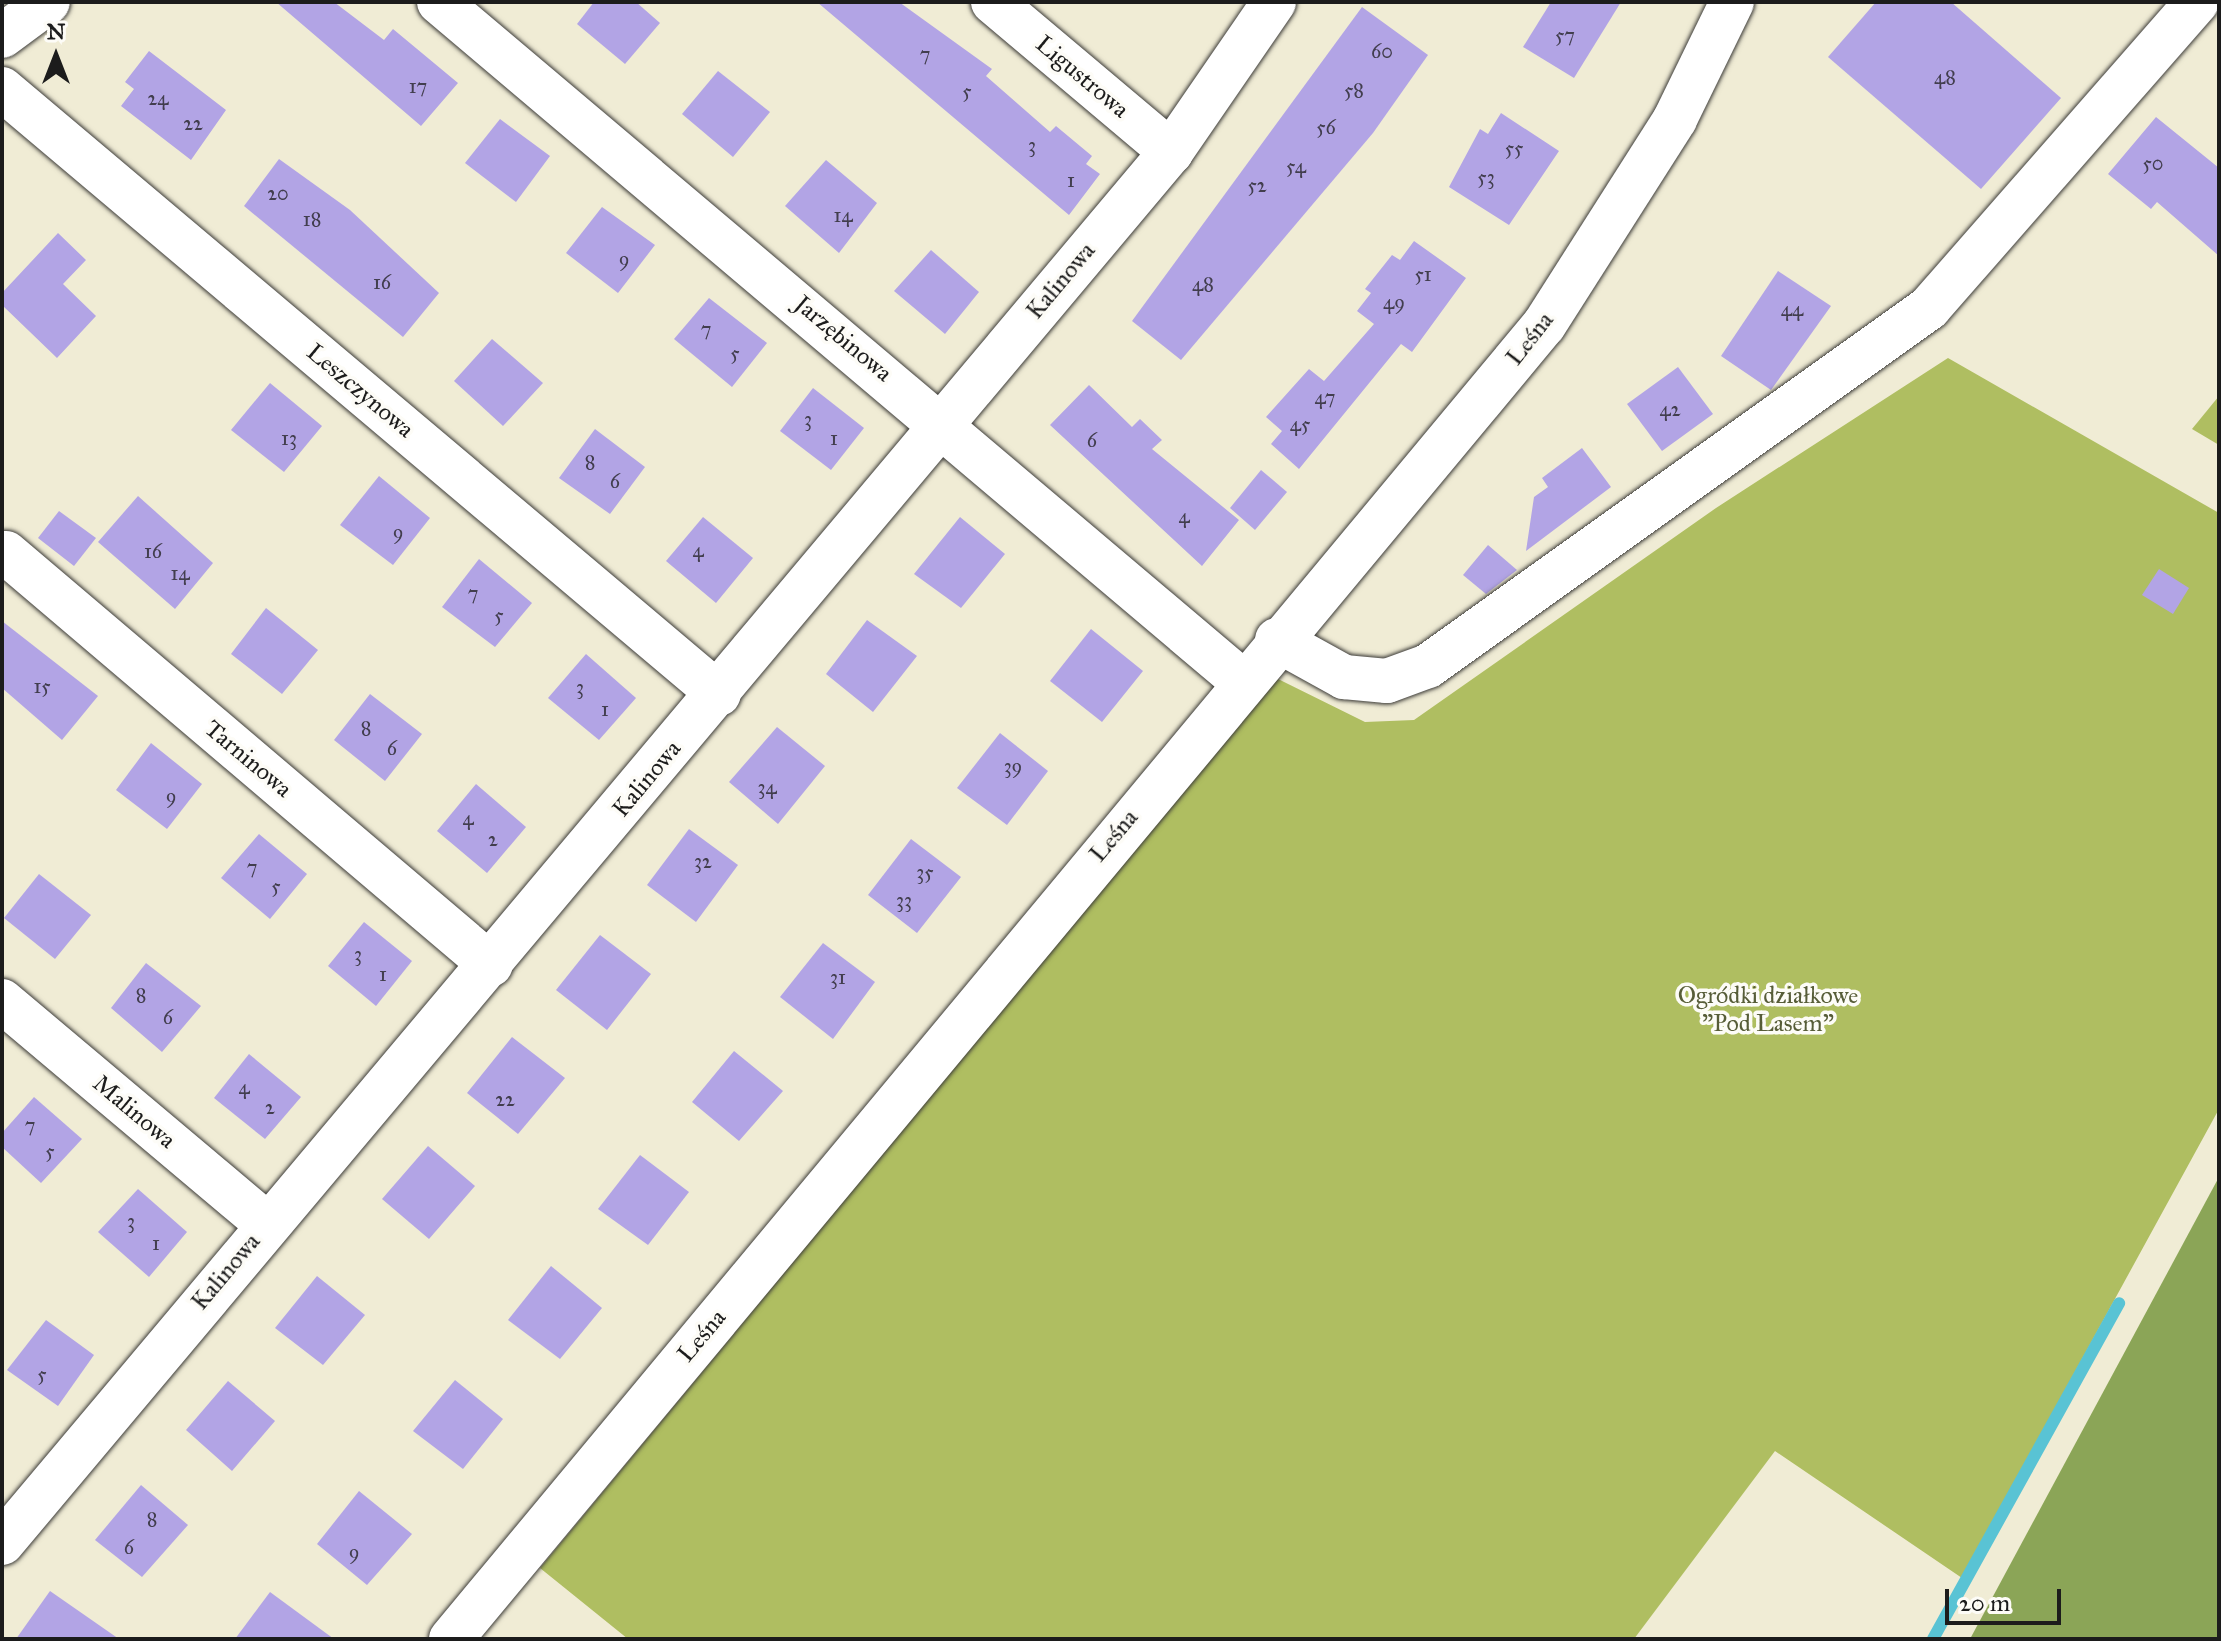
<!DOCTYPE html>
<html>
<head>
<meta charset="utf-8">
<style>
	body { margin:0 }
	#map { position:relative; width:2221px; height:1641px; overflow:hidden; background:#f0ecd5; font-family:"IM FELL Great Primer",serif }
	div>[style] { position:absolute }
	.green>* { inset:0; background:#afbe61 }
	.forest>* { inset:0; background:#8ba557 }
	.stream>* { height:12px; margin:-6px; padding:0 6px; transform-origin:6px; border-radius:6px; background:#59c3d4 }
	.building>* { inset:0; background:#b2a4e5 }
	.roads { filter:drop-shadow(0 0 2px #3c3b38) drop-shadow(0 0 2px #3c3b38) }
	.minor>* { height:44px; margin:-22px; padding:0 22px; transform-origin:22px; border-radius:22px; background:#fff }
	span { translate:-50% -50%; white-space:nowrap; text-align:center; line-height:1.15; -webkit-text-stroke:7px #fdfcf7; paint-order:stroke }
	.number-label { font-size:20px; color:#423e4e }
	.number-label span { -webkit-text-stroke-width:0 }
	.street-label { font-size:24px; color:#1c1c1c }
	.park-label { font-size:24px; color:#575d38 }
	.frame { position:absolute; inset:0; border:4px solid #1c1c1c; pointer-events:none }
	.north { position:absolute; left:16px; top:16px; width:80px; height:80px; -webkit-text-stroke:6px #fdfcf7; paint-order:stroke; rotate:0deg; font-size:22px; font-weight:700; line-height:32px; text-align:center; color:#1c1c1c }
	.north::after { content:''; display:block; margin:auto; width:28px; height:36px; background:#1c1c1c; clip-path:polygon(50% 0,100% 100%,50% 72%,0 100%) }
	.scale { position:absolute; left:1945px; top:1589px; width:116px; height:36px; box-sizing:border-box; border:4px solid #1c1c1c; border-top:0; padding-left:10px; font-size:24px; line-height:28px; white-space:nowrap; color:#1c1c1c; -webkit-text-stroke:6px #fdfcf7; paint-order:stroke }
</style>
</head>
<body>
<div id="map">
	<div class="green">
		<i style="clip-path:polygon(1948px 358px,2219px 513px,2219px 1109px,1962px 1578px,1775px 1451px,1634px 1639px,628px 1639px,540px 1568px,1276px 678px,1365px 722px,1414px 720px,1716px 508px)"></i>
		<i style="clip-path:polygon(2219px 396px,2219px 445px,2192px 429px)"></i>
	</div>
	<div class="forest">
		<i style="clip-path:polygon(2219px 1177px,2219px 1639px,1970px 1639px)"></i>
	</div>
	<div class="stream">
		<i style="left:1933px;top:1639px;width:384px;rotate:-61deg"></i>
	</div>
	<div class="building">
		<i style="clip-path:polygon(276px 2px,334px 2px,384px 40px,393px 29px,458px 83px,421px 126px)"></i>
		<i style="clip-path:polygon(594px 2px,636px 2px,660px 23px,625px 64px,577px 24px)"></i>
		<i style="clip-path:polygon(817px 2px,899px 2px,992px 69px,986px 76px,1050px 132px,1056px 126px,1092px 156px,1086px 164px,1100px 174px,1069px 215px)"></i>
		<i style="clip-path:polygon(1551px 2px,1621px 2px,1574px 78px,1523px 47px)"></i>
		<i style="clip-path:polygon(1876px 2px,1951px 2px,2061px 98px,1981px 189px,1828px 57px)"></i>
		<i style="clip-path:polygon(1362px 7px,1428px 55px,1373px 133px,1181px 360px,1132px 321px)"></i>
		<i style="clip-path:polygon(149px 51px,226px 110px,191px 160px,121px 106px,134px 89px,125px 82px)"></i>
		<i style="clip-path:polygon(718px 71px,770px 112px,733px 157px,682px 114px)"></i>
		<i style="clip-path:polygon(1501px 113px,1559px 151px,1509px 225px,1449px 187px,1480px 129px,1488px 134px)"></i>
		<i style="clip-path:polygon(2156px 117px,2219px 168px,2219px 256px,2157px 202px,2151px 209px,2108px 174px)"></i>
		<i style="clip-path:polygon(500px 119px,550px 156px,516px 202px,465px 163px)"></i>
		<i style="clip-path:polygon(279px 159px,350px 210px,439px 293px,403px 337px,244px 206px)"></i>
		<i style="clip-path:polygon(826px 160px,877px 203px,839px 253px,785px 206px)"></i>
		<i style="clip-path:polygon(602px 207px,655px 245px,618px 293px,566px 253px)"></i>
		<i style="clip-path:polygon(58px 233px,86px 260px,63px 284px,96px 316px,57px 358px,2px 305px,2px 293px)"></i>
		<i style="clip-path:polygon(1414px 241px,1466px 278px,1412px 352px,1401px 344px,1299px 469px,1271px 444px,1282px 431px,1266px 417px,1309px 369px,1324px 381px,1374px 324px,1357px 311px,1371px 293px,1365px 289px,1392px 255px,1400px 260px)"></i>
		<i style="clip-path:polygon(931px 250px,979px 292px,945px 334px,894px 291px)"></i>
		<i style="clip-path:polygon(1778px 271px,1831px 306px,1771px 390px,1721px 356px)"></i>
		<i style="clip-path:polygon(709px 298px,767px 343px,732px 387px,674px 339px)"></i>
		<i style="clip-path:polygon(492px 339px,543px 383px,503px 426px,454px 381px)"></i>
		<i style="clip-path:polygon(1678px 367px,1713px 414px,1662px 451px,1627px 404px)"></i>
		<i style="clip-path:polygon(270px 383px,322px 426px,284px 472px,231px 430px)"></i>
		<i style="clip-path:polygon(1089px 385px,1132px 427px,1140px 419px,1162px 440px,1152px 449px,1239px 520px,1202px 566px,1050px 425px)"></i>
		<i style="clip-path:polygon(813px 388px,864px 428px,831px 470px,780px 431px)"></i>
		<i style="clip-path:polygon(595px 429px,645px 467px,610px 514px,559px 478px)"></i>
		<i style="clip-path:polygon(1582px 448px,1611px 487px,1526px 551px,1534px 497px,1548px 487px,1542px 478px)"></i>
		<i style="clip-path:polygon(1261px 470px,1287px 492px,1255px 530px,1230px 508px)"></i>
		<i style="clip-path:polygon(379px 476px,430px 518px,393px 565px,340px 525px)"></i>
		<i style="clip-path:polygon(138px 496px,213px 563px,175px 609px,98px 542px)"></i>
		<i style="clip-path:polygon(59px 511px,96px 538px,74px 566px,38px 538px)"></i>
		<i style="clip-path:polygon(703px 517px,753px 558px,716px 603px,666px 561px)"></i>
		<i style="clip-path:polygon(960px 517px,1005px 554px,961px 608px,914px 574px)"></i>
		<i style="clip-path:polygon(1488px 545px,1517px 570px,1486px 594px,1463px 575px)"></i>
		<i style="clip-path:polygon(479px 559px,532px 603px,495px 647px,442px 607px)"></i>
		<i style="clip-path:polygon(2159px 569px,2189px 588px,2173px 614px,2142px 595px)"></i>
		<i style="clip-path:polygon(266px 608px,318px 650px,282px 694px,231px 654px)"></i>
		<i style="clip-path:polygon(867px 620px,917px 656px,873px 712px,826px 674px)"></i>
		<i style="clip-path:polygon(2px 621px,98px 696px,62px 740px,2px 688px)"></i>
		<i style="clip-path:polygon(1091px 629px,1143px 671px,1102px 722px,1050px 681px)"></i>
		<i style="clip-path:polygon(586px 654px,636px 698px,599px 740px,548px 698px)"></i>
		<i style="clip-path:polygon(370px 694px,422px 734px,385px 781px,334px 740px)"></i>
		<i style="clip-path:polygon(777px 727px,825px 766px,778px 824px,729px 782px)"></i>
		<i style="clip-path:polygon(1000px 733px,1048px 771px,1007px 825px,957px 788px)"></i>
		<i style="clip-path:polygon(151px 743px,202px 784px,167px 829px,116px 790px)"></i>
		<i style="clip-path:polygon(476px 784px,526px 827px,487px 873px,437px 831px)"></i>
		<i style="clip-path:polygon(689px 829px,738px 865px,696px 922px,647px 885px)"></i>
		<i style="clip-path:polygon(259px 834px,307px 874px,270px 919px,221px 878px)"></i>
		<i style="clip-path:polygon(911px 839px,961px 877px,917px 933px,868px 895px)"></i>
		<i style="clip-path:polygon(39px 874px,91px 915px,55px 959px,4px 918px)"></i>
		<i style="clip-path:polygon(364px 922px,412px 961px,376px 1006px,328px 966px)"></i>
		<i style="clip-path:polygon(600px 935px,651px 974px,607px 1030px,556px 990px)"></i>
		<i style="clip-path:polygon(823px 943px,875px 982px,833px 1039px,780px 997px)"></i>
		<i style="clip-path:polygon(146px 963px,201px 1006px,162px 1052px,111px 1008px)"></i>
		<i style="clip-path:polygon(512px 1037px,565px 1078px,518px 1134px,467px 1093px)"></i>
		<i style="clip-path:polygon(734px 1051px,783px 1091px,739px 1141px,692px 1102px)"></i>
		<i style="clip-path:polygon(249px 1054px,301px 1097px,265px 1139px,214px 1098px)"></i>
		<i style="clip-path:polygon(34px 1097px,82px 1139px,41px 1183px,2px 1147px,2px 1133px)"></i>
		<i style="clip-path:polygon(428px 1146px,475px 1186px,429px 1239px,382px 1199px)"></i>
		<i style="clip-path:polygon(640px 1155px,689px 1192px,648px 1245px,598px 1209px)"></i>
		<i style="clip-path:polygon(138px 1189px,187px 1232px,149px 1277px,98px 1232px)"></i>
		<i style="clip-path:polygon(551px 1266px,602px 1308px,560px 1359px,508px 1320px)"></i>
		<i style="clip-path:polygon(317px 1276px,365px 1315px,323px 1365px,275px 1328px)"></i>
		<i style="clip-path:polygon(46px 1320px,94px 1355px,58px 1406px,7px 1370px)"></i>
		<i style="clip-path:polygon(455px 1380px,503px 1419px,463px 1469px,413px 1431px)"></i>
		<i style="clip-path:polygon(228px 1381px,275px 1421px,232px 1471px,186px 1430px)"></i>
		<i style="clip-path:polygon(141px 1485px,188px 1525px,142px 1577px,95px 1540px)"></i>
		<i style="clip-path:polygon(359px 1491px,412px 1534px,367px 1585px,317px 1544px)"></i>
		<i style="clip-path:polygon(50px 1591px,119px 1639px,16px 1639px)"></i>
		<i style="clip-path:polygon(270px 1592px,334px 1639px,235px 1639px)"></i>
	</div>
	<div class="roads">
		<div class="minor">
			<i style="left:439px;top:2px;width:1052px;rotate:40.22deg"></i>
			<i style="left:993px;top:2px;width:233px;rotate:40.1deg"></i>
			<i style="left:2px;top:36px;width:57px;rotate:-36.5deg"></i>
			<i style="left:2px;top:89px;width:938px;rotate:40.16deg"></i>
			<i style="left:6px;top:553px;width:636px;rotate:40.35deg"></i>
			<i style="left:1277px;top:640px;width:77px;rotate:28.9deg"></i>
			<i style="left:1344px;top:677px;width:43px;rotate:5.3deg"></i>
			<i style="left:1387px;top:681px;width:44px;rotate:-20.1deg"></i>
			<i style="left:1428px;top:666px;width:616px;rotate:-35.55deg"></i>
			<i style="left:1929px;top:308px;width:407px;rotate:-48.8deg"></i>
			<i style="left:2px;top:1001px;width:345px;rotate:40.1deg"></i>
			<i style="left:2px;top:1543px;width:1817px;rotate:-49.96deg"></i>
			<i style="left:1171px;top:152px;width:182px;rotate:-55.5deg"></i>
			<i style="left:451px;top:1639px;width:1709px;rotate:-50.25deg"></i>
			<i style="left:1544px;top:325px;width:244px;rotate:-57.5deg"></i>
			<i style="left:1675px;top:119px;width:130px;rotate:-64deg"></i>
		</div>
	</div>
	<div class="number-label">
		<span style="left:1565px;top:35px">57</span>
		<span style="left:1382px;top:51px">60</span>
		<span style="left:925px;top:54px">7</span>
		<span style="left:1945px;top:77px">48</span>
		<span style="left:418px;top:86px">17</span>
		<span style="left:1354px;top:90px">58</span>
		<span style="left:967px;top:91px">5</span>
		<span style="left:158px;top:98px">24</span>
		<span style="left:193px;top:123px">22</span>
		<span style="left:1326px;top:127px">56</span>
		<span style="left:1032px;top:145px">3</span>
		<span style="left:1514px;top:148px">55</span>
		<span style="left:2153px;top:163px">50</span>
		<span style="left:1296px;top:166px">54</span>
		<span style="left:1486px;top:177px">53</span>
		<span style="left:1071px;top:180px">1</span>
		<span style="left:1257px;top:185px">52</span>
		<span style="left:278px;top:193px">20</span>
		<span style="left:843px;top:215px">14</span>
		<span style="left:312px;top:219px">18</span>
		<span style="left:624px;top:259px">9</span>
		<span style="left:1423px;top:274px">51</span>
		<span style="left:382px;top:282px">16</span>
		<span style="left:1203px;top:284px">48</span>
		<span style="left:1394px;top:302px">49</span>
		<span style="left:1792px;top:309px">44</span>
		<span style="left:706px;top:329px">7</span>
		<span style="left:735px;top:353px">5</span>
		<span style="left:1325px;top:397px">47</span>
		<span style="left:1670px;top:409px">42</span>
		<span style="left:808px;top:419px">3</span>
		<span style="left:1300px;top:424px">45</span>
		<span style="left:289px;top:438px">13</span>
		<span style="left:834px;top:438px">1</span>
		<span style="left:1092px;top:440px">6</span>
		<span style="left:590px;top:462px">8</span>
		<span style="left:615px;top:481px">6</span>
		<span style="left:1184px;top:516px">4</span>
		<span style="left:398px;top:532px">9</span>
		<span style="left:698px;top:550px">4</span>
		<span style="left:153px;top:551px">16</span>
		<span style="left:180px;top:573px">14</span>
		<span style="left:473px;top:593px">7</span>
		<span style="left:499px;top:615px">5</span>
		<span style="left:42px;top:686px">15</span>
		<span style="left:580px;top:687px">3</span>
		<span style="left:605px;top:709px">1</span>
		<span style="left:366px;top:728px">8</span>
		<span style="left:392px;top:748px">6</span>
		<span style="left:1013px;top:766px">39</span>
		<span style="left:767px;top:787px">34</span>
		<span style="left:171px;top:796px">9</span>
		<span style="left:468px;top:818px">4</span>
		<span style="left:493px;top:839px">2</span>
		<span style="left:703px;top:861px">32</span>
		<span style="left:252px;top:867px">7</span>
		<span style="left:925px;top:872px">35</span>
		<span style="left:276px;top:886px">5</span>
		<span style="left:904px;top:900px">33</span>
		<span style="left:358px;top:954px">3</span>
		<span style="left:383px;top:974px">1</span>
		<span style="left:838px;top:977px">31</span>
		<span style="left:141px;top:995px">8</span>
		<span style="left:168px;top:1017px">6</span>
		<span style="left:244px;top:1087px">4</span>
		<span style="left:505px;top:1099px">22</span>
		<span style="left:270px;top:1107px">2</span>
		<span style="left:30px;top:1125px">7</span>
		<span style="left:50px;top:1151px">5</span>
		<span style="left:131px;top:1221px">3</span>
		<span style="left:156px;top:1243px">1</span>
		<span style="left:42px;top:1374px">5</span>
		<span style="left:152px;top:1519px">8</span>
		<span style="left:129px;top:1547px">6</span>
		<span style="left:354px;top:1552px">9</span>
	</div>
	<div class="street-label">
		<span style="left:1082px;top:77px;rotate:40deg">Ligustrowa</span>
		<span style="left:1061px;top:281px;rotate:-50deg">Kalinowa</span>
		<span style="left:843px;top:339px;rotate:40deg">Jarzębinowa</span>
		<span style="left:1530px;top:339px;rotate:-52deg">Leśna</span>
		<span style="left:360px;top:391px;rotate:40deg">Leszczynowa</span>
		<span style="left:248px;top:759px;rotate:40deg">Tarninowa</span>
		<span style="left:647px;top:779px;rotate:-50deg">Kalinowa</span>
		<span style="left:1114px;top:836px;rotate:-50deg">Leśna</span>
		<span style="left:134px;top:1112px;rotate:40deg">Malinowa</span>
		<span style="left:226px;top:1272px;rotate:-50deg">Kalinowa</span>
		<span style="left:702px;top:1336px;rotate:-50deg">Leśna</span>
	</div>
	<div class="park-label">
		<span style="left:1768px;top:1010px">Ogródki działkowe<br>"Pod Lasem"</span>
	</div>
	<div class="frame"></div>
	<div class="north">N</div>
	<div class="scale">20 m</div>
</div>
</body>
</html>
